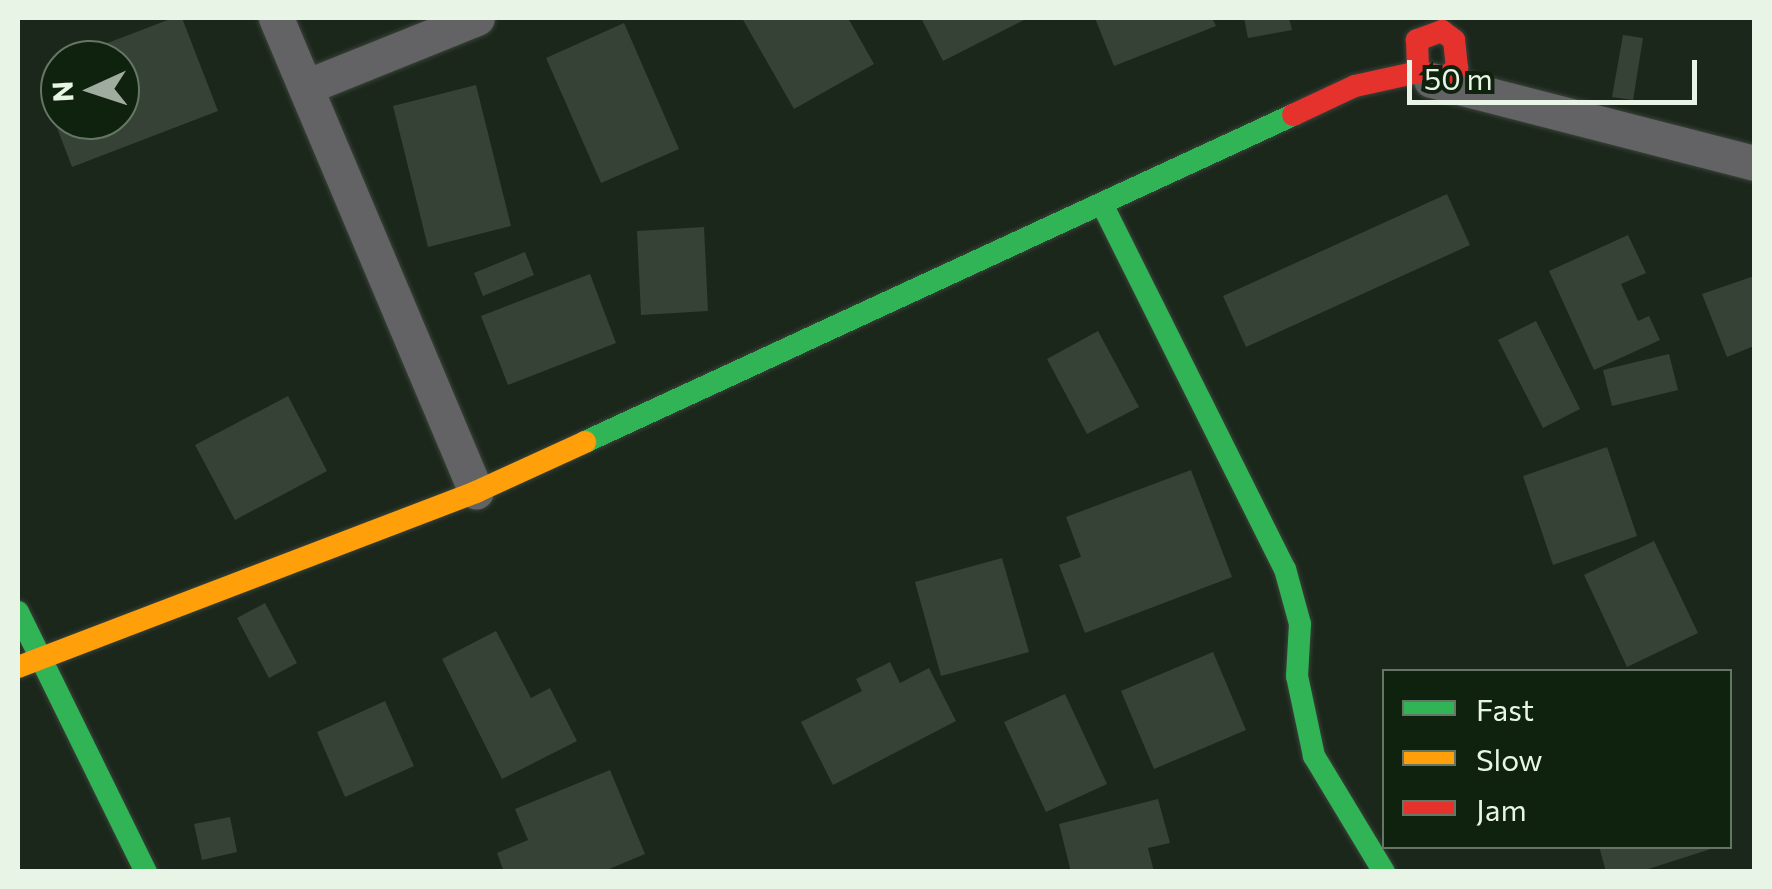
<!DOCTYPE html>
<html>
<head>
<meta charset="utf-8">
<style>
	body { margin:0 }
	#map { position:relative; width:1772px; height:889px; overflow:hidden; background:#1c271c; font-family:Commissioner,sans-serif }
	div>[style] { position:absolute }
	.building>* { inset:0; background:#364236 }
	.roads { filter:drop-shadow(0 0 2px #394339) drop-shadow(0 0 2px #394339) }
	.street>* { height:35px; margin:-17.5px; padding:0 17.5px; transform-origin:17.5px; border-radius:17.5px; background:#636365 }
	.fast>* { height:22px; margin:-11px; padding:0 11px; transform-origin:11px; border-radius:11px; background:#30b455 }
	.slow>* { height:22px; margin:-11px; padding:0 11px; transform-origin:11px; border-radius:11px; background:#ff9f0a }
	.jam>* { height:22px; margin:-11px; padding:0 11px; transform-origin:11px; border-radius:11px; background:#e5322d }
	span { translate:-50% -50%; white-space:nowrap; text-align:center; line-height:1.15; -webkit-text-stroke:9px #0e220d; paint-order:stroke }
	.frame { position:absolute; inset:0; border:20px solid #e7f4e6; pointer-events:none }
	.legend { position:absolute; left:1382px; top:669px; width:350px; height:180px; box-sizing:border-box; background:#0e220d; border:2px solid #657664; margin:0; padding:12px 18px; list-style:none; font-size:30px; color:#e7f4e6 }
	.legend li { display:flex; align-items:center; gap:20px; height:50px }
	.legend b { width:50px; border:2px solid #657664 }
	.north { position:absolute; left:40px; top:40px; width:100px; height:100px; box-sizing:border-box; background:#0e220d; border:2px solid #657664; border-radius:50%; rotate:267deg; font-size:28px; font-weight:700; line-height:40px; text-align:center; color:#e7f4e6 }
	.north::after { content:''; display:block; margin:auto; width:35px; height:45px; background:#a0ac9f; clip-path:polygon(50% 0,100% 100%,50% 72%,0 100%) }
	.scale { position:absolute; left:1407px; top:60px; width:290px; height:45px; box-sizing:border-box; border:5px solid #e7f4e6; border-top:0; padding-left:12px; font-size:30px; line-height:35px; white-space:nowrap; color:#e7f4e6; -webkit-text-stroke:8px #0e220d; paint-order:stroke }
</style>
</head>
<body>
<div id="map">
	<div class="building">
		<i style="clip-path:polygon(173px 18px,182px 18px,218px 111px,72px 167px,56px 125px,120px 120px,120px 60px,63px 60px)"></i>
		<i style="clip-path:polygon(742px 18px,848px 18px,874px 64px,794px 109px)"></i>
		<i style="clip-path:polygon(921px 18px,1028px 18px,943px 61px)"></i>
		<i style="clip-path:polygon(1095px 18px,1212px 18px,1216px 26px,1114px 66px)"></i>
		<i style="clip-path:polygon(1244px 18px,1289px 18px,1292px 30px,1248px 38px)"></i>
		<i style="clip-path:polygon(624px 23px,679px 149px,601px 183px,546px 58px)"></i>
		<i style="clip-path:polygon(1623px 35px,1643px 38px,1633px 100px,1612px 97px)"></i>
		<i style="clip-path:polygon(476px 85px,511px 226px,428px 247px,393px 106px)"></i>
		<i style="clip-path:polygon(1447px 194px,1470px 245px,1246px 347px,1223px 296px)"></i>
		<i style="clip-path:polygon(704px 227px,708px 311px,641px 315px,637px 231px)"></i>
		<i style="clip-path:polygon(1628px 235px,1646px 273px,1621px 284px,1638px 321px,1649px 316px,1660px 340px,1594px 370px,1549px 271px)"></i>
		<i style="clip-path:polygon(525px 252px,534px 275px,483px 296px,474px 273px)"></i>
		<i style="clip-path:polygon(590px 274px,616px 343px,508px 385px,481px 316px)"></i>
		<i style="clip-path:polygon(1754px 276px,1754px 346px,1727px 357px,1702px 294px)"></i>
		<i style="clip-path:polygon(1536px 321px,1580px 409px,1543px 428px,1498px 340px)"></i>
		<i style="clip-path:polygon(1098px 331px,1139px 407px,1087px 434px,1047px 359px)"></i>
		<i style="clip-path:polygon(1669px 354px,1678px 390px,1612px 406px,1603px 370px)"></i>
		<i style="clip-path:polygon(288px 396px,327px 471px,235px 520px,195px 445px)"></i>
		<i style="clip-path:polygon(1607px 447px,1637px 536px,1553px 565px,1523px 476px)"></i>
		<i style="clip-path:polygon(1191px 470px,1232px 577px,1085px 633px,1059px 565px,1081px 557px,1066px 517px)"></i>
		<i style="clip-path:polygon(1654px 541px,1698px 633px,1627px 667px,1584px 575px)"></i>
		<i style="clip-path:polygon(1002px 558px,1029px 652px,941px 676px,915px 582px)"></i>
		<i style="clip-path:polygon(265px 603px,297px 663px,269px 678px,237px 618px)"></i>
		<i style="clip-path:polygon(496px 631px,531px 698px,550px 688px,577px 741px,502px 779px,442px 659px)"></i>
		<i style="clip-path:polygon(1213px 652px,1246px 730px,1154px 769px,1121px 691px)"></i>
		<i style="clip-path:polygon(890px 662px,900px 683px,929px 668px,956px 721px,833px 785px,801px 722px,862px 691px,856px 679px)"></i>
		<i style="clip-path:polygon(1065px 694px,1107px 784px,1046px 812px,1004px 722px)"></i>
		<i style="clip-path:polygon(385px 701px,414px 766px,345px 797px,317px 732px)"></i>
		<i style="clip-path:polygon(610px 770px,645px 854px,602px 872px,504px 872px,497px 853px,528px 840px,515px 809px)"></i>
		<i style="clip-path:polygon(1158px 799px,1170px 843px,1148px 848px,1154px 872px,1071px 872px,1059px 824px)"></i>
		<i style="clip-path:polygon(230px 817px,237px 852px,202px 860px,194px 824px)"></i>
		<i style="clip-path:polygon(1599px 846px,1717px 846px,1717px 847px,1639px 872px,1606px 872px)"></i>
	</div>
	<div class="roads">
		<div class="street">
			<i style="left:276px;top:18px;width:514px;rotate:67.12deg"></i>
			<i style="left:1431px;top:80px;width:333px;rotate:14.4deg"></i>
			<i style="left:308px;top:86px;width:182px;rotate:-21.9deg"></i>
		</div>
		<div class="fast">
			<i style="left:1104px;top:208px;width:404px;rotate:63.4deg"></i>
			<i style="left:1285px;top:569px;width:57px;rotate:74.7deg"></i>
			<i style="left:1300px;top:624px;width:52px;rotate:93.3deg"></i>
			<i style="left:1297px;top:676px;width:82px;rotate:78deg"></i>
			<i style="left:1314px;top:756px;width:135px;rotate:58.9deg"></i>
			<i style="left:585px;top:442px;width:780px;rotate:-24.79deg"></i>
			<i style="left:18px;top:612px;width:290px;rotate:63.8deg"></i>
		</div>
		<div class="slow">
			<i style="left:18px;top:667px;width:490px;rotate:-20.9deg"></i>
			<i style="left:476px;top:492px;width:120px;rotate:-24.6deg"></i>
		</div>
		<div class="jam">
			<i style="left:1293px;top:115px;width:68px;rotate:-25.1deg"></i>
			<i style="left:1355px;top:86px;width:65px;rotate:-12.5deg"></i>
			<i style="left:1418px;top:72px;width:28px;rotate:13deg"></i>
			<i style="left:1445px;top:78px;width:16px;rotate:-40deg"></i>
			<i style="left:1457px;top:68px;width:28px;rotate:-96deg"></i>
			<i style="left:1454px;top:40px;width:15px;rotate:-143deg"></i>
			<i style="left:1442px;top:31px;width:27px;rotate:160deg"></i>
			<i style="left:1417px;top:40px;width:32px;rotate:88deg"></i>
		</div>
	</div>
	<div class="frame"></div>
	<ul class="legend">
	<li><b style="height:12px;background:#30b455"></b>Fast</li>
	<li><b style="height:12px;background:#ff9f0a"></b>Slow</li>
	<li><b style="height:12px;background:#e5322d"></b>Jam</li>
	</ul>
	<div class="north">N</div>
	<div class="scale">50 m</div>
</div>
</body>
</html>
